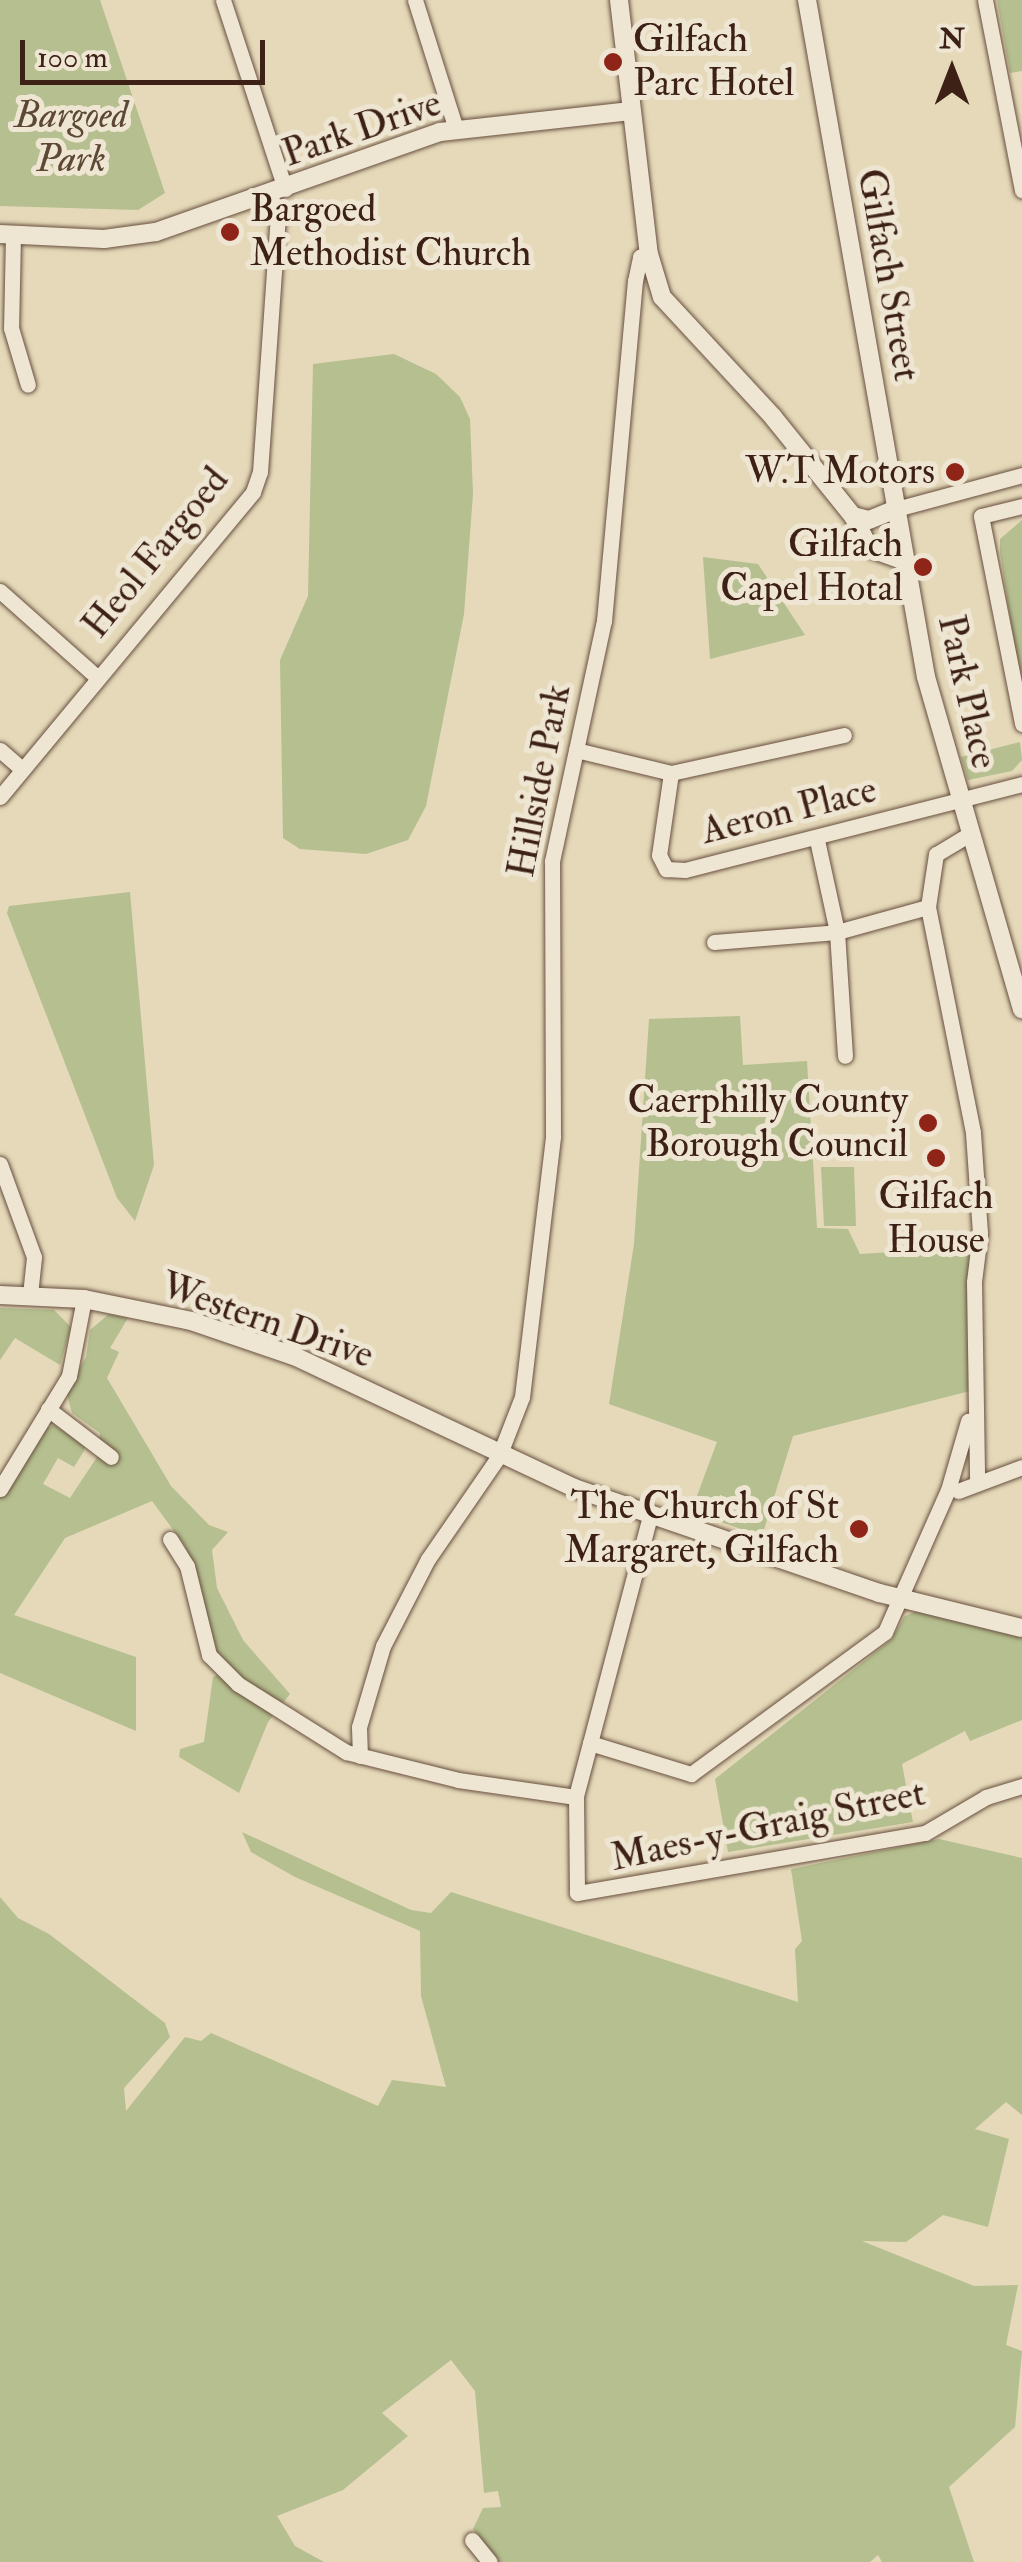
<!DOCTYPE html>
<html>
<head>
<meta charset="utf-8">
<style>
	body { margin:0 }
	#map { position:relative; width:1022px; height:2562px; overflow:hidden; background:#e5d9b9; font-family:"IM FELL Double Pica",serif }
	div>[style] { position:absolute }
	.green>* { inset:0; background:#b5bf8f }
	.roads { filter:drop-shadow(0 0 2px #684f3f) drop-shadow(0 0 2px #684f3f) }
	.minor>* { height:15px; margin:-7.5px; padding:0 7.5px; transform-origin:7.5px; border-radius:7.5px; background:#eee6d2 }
	.tertiary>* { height:18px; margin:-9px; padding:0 9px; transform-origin:9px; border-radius:9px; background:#eee6d2 }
	.dots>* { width:28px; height:28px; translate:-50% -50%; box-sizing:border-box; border:5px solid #eee6d2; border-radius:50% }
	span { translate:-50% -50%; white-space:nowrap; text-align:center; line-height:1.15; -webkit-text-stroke:10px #eee6d2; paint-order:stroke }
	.poi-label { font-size:38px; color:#3e2116 }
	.left { translate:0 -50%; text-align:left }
	.right { translate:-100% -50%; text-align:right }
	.park-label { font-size:38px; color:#5c4834; font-style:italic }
	.street-label { font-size:38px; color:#3e2116 }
	.north { position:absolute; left:902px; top:20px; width:100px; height:100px; -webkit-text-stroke:8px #eee6d2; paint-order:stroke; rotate:0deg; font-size:28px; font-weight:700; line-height:40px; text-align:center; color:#3e2116 }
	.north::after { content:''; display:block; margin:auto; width:35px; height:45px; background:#3e2116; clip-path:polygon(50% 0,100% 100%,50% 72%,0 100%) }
	.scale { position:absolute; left:20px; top:40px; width:245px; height:45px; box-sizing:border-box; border:5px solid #3e2116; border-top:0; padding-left:12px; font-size:30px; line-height:35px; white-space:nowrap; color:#3e2116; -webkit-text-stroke:8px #eee6d2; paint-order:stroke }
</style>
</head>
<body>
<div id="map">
	<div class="green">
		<i style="clip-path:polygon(0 0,100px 0,165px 193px,138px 210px,0 206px)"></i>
		<i style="clip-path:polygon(997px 0,1022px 0,1022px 71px,1010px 73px)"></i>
		<i style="clip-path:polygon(394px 354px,436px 374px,460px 397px,470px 419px,473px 494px,464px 614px,426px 806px,408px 840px,366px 854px,300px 849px,283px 838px,280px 660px,308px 596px,313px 364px)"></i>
		<i style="clip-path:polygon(1022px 520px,1022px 696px,1000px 552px,1000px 539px)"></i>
		<i style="clip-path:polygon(703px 557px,758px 564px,805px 635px,710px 659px)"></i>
		<i style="clip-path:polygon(1020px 742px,1022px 760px,1012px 771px,968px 780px,961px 757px)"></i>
		<i style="clip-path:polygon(130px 892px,154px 1165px,135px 1221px,117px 1198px,7px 913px,9px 906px)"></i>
		<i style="clip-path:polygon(740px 1016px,743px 1065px,807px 1061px,817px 1228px,848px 1229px,860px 1254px,969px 1247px,970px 1391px,793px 1436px,762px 1536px,691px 1512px,717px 1442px,609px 1404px,634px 1244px,649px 1019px)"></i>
		<i style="clip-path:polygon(821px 1167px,854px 1167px,856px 1226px,824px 1226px)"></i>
		<i style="clip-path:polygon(0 1308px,54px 1310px,71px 1327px,60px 1365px,15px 1338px,0 1360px)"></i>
		<i style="clip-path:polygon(109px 1314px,128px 1318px,110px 1348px,119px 1352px,107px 1378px,171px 1486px,209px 1525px,228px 1532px,212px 1550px,217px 1588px,243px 1640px,290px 1694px,268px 1722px,239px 1793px,179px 1757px,180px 1749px,204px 1742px,213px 1677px,232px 1667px,214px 1649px,185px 1546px,152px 1501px,65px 1538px,14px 1615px,136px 1657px,136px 1731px,0 1673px,0 1496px,41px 1431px,54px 1425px,85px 1445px,84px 1451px,74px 1467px,58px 1458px,43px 1484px,70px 1498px,97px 1457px,100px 1433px,72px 1413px,66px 1391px,86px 1357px,90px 1330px)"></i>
		<i style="clip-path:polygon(924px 1608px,1022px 1635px,1022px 1720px,970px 1741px,965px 1731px,902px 1764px,913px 1822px,728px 1852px,715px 1779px,891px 1640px,905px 1616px)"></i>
		<i style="clip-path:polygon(242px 1832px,411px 1910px,431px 1913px,451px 1892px,798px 2002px,795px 1949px,802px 1941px,791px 1869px,939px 1839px,1022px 1858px,1022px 2115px,1006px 2102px,975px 2129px,1009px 2139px,988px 2227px,943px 2215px,906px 2242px,862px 2241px,974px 2286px,1018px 2285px,1006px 2345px,1022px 2351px,1015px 2427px,949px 2487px,974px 2562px,882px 2562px,878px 2555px,870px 2562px,498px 2562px,473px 2529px,483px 2508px,501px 2507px,498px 2491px,484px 2493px,475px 2391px,451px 2360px,382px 2413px,408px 2436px,343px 2490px,277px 2516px,295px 2546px,324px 2562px,0 2562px,0 1897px,18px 1918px,49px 1934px,165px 2023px,170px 2037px,124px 2088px,126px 2111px,185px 2037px,201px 2041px,211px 2033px,378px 2106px,392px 2080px,446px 2087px,421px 1996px,420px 1931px,295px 1877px,251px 1852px)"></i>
	</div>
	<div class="roads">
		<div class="minor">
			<i style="left:223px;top:0;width:199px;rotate:71.8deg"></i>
			<i style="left:415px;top:0;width:135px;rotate:72.4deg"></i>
			<i style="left:985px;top:0;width:194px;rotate:79deg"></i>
			<i style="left:13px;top:235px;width:93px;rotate:91.2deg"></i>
			<i style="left:11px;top:328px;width:59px;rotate:73.4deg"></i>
			<i style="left:1022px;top:506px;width:42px;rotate:166.3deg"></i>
			<i style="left:981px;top:516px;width:212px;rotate:78.8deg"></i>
			<i style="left:896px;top:509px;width:131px;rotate:-15.1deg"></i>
			<i style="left:0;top:591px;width:130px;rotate:41.6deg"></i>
			<i style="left:0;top:750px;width:29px;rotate:41deg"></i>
			<i style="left:576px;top:750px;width:98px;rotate:13.6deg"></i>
			<i style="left:671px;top:773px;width:177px;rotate:-12.4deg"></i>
			<i style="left:671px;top:773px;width:83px;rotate:98.3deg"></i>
			<i style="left:659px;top:855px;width:16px;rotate:63deg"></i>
			<i style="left:666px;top:869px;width:19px;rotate:3deg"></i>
			<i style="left:685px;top:870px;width:348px;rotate:-14.3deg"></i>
			<i style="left:0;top:797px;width:396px;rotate:-50.3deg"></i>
			<i style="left:253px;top:492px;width:21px;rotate:-71deg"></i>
			<i style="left:260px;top:472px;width:256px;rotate:-86deg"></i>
			<i style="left:278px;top:217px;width:23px;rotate:-110deg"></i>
			<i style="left:968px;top:835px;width:37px;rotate:149deg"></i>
			<i style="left:936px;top:854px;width:54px;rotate:98.6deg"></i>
			<i style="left:928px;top:907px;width:230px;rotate:78.7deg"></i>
			<i style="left:973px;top:1133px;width:100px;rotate:86deg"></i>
			<i style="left:980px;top:1233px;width:49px;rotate:97deg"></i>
			<i style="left:974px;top:1282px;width:199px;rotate:89.1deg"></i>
			<i style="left:817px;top:840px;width:94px;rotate:77.7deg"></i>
			<i style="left:837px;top:932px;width:124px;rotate:86.3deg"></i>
			<i style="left:714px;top:942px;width:123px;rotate:-4.6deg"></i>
			<i style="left:837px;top:932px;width:94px;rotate:-15.4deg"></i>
			<i style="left:0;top:1164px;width:99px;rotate:69.9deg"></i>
			<i style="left:34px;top:1257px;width:38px;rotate:96deg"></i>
			<i style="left:48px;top:1409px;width:79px;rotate:37.3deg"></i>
			<i style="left:0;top:1489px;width:132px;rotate:-58.6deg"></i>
			<i style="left:69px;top:1376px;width:78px;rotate:-79deg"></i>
			<i style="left:958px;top:1491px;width:68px;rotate:-20.6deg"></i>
			<i style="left:650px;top:1516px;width:291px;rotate:104.8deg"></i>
			<i style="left:576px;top:1797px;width:96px;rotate:89.4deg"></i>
			<i style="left:577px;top:1893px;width:353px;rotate:-9.8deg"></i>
			<i style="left:925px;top:1833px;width:71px;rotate:-30.5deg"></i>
			<i style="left:986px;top:1797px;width:38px;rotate:-17deg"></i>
			<i style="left:170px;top:1539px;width:32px;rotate:58deg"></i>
			<i style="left:187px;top:1566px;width:92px;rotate:76.1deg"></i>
			<i style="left:209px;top:1655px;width:41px;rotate:45deg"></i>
			<i style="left:238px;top:1684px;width:128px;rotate:32.2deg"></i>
			<i style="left:346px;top:1752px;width:115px;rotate:14deg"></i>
			<i style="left:458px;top:1780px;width:119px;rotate:8.2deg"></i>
			<i style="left:590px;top:1743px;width:106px;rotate:17.1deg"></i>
			<i style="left:691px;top:1774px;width:240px;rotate:-36.2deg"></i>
			<i style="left:885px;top:1632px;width:155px;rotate:-66.1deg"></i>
			<i style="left:948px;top:1490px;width:72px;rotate:-73.8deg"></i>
			<i style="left:360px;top:1756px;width:29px;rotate:-92deg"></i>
			<i style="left:359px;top:1727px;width:84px;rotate:-73.5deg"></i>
			<i style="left:383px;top:1646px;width:98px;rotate:-62.7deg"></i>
			<i style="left:428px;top:1559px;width:125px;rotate:-55.4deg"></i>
			<i style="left:499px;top:1456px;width:63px;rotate:-68.7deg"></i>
			<i style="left:522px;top:1397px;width:263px;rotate:-83.2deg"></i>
			<i style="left:553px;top:1136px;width:275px;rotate:-90.2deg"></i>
			<i style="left:552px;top:861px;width:246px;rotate:-77.8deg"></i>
			<i style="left:604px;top:621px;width:341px;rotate:-84.8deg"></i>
			<i style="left:635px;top:281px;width:25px;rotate:-78deg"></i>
			<i style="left:640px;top:257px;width:9px;rotate:-18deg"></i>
			<i style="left:472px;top:2540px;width:28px;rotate:51deg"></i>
		</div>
		<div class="tertiary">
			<i style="left:619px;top:0;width:256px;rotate:83.3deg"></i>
			<i style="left:649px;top:254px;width:45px;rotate:73.2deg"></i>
			<i style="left:662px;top:297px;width:163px;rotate:47.2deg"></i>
			<i style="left:773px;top:417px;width:127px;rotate:51.1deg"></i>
			<i style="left:853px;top:516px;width:36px;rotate:63deg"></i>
			<i style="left:869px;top:548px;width:37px;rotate:20deg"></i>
			<i style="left:807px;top:0;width:687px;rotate:80.03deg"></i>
			<i style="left:926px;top:677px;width:346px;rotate:73.9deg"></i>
			<i style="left:0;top:234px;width:104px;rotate:2.8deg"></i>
			<i style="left:104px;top:239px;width:52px;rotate:-7.7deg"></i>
			<i style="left:156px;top:232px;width:301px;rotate:-19.4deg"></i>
			<i style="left:440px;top:132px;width:192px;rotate:-6.3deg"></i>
			<i style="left:853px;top:516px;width:16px;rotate:14deg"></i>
			<i style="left:869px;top:520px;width:29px;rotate:-22deg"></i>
			<i style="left:0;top:1295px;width:84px;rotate:2.7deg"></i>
			<i style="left:84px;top:1299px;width:109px;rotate:11.6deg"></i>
			<i style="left:191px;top:1321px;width:109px;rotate:18.8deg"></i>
			<i style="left:294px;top:1356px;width:310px;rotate:25.2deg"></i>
			<i style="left:574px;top:1488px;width:323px;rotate:19deg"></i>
			<i style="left:879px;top:1593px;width:147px;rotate:13.8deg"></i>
		</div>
	</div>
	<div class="dots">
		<i style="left:613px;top:62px;background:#8f2418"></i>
		<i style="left:230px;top:232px;background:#8f2418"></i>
		<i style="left:955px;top:472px;background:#8f2418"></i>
		<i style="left:923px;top:567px;background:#8f2418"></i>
		<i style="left:928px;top:1123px;background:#8f2418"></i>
		<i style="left:936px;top:1158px;background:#8f2418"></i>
		<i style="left:859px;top:1529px;background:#8f2418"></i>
	</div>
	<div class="poi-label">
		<span class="left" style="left:633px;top:62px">Gilfach<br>Parc Hotel</span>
		<span class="left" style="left:250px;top:232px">Bargoed<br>Methodist Church</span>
		<span class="right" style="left:935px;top:472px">W.T Motors</span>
		<span class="right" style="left:903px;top:567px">Gilfach<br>Capel Hotal</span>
		<span class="right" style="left:908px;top:1123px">Caerphilly County<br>Borough Council</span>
		<span style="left:936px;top:1219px">Gilfach<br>House</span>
		<span class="right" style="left:839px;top:1529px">The Church of St<br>Margaret, Gilfach</span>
	</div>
	<div class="park-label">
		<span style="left:71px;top:138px">Bargoed<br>Park</span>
	</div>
	<div class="street-label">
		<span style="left:362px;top:129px;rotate:-19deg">Park Drive</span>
		<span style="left:888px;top:275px;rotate:80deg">Gilfach Street</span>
		<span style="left:156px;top:553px;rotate:-51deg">Heol Fargoed</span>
		<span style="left:967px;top:692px;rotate:77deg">Park Place</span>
		<span style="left:540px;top:781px;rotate:-79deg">Hillside Park</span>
		<span style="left:789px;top:811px;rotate:-14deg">Aeron Place</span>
		<span style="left:267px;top:1321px;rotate:19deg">Western Drive</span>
		<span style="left:768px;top:1826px;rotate:-12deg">Maes-y-Graig Street</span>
	</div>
	<div class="north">N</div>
	<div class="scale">100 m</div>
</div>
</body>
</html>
